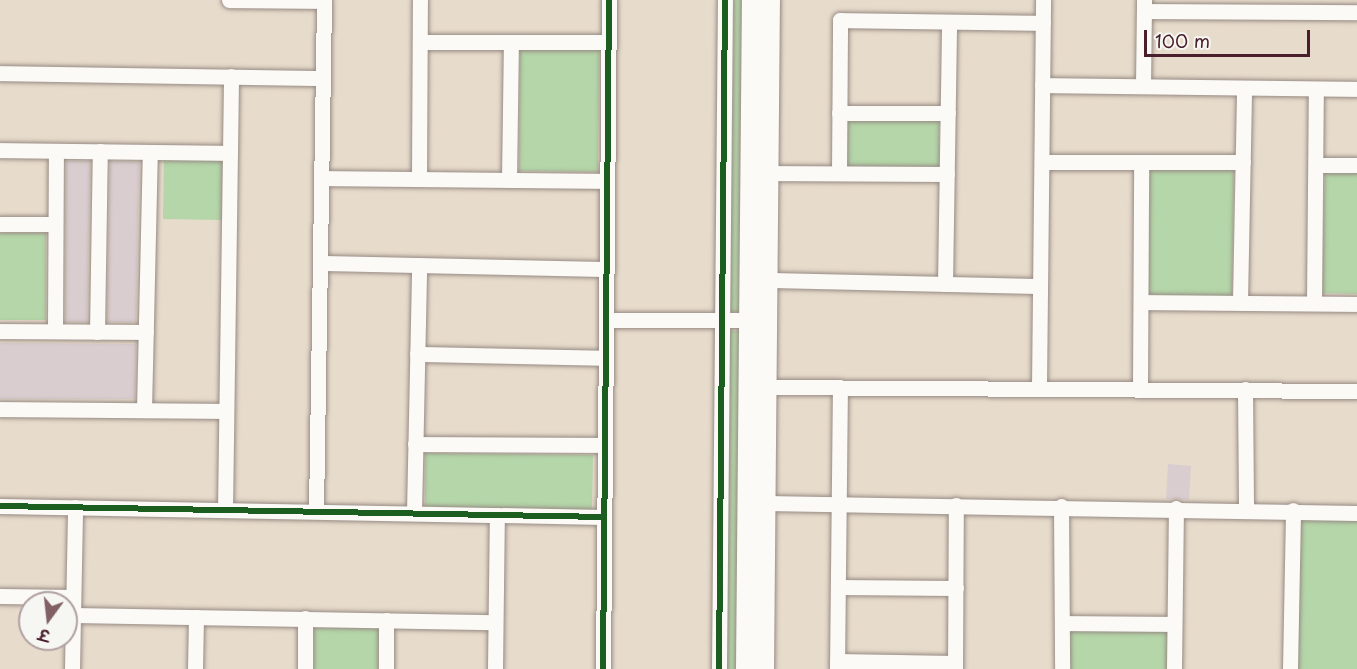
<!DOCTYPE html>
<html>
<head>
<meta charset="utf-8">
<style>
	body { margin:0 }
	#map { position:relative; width:1357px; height:669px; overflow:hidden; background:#e7dbcb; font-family:"Playpen Sans","Playpen Sans Deva",sans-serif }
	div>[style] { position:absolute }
	.green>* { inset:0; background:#b4d6a8 }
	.building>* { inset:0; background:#dacdcf }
	.roads { filter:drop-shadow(0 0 2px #978b84) drop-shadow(0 0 2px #978b84) }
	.minor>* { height:15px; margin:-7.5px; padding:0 7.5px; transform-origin:7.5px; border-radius:7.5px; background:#fbfaf7 }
	.major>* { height:20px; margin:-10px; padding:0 10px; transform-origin:10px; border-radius:10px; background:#fbfaf7 }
	.cycleway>* { height:6px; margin:-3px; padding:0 3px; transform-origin:3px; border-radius:3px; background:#1b5e20 }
	span { translate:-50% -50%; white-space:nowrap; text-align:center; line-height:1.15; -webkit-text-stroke:5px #f6f6f2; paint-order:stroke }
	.north { position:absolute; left:18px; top:591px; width:60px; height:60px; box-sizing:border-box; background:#f6f6f2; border:2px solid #b1a0a2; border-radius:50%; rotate:195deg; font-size:16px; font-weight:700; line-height:24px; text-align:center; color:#4a1f2b }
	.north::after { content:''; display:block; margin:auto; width:21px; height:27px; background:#816163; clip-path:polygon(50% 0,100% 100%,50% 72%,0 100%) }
	.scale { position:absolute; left:1144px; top:30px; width:166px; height:27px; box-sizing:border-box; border:3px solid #4a1f2b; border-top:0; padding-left:8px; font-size:18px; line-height:21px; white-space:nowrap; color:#4a1f2b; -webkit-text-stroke:4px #f6f6f2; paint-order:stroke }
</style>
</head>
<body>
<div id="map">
	<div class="green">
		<i style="clip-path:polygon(734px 0,748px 0,744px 312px,730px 312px)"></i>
		<i style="clip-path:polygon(520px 49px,599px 50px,598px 172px,519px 171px)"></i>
		<i style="clip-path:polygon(846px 119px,939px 120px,939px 167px,845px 166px)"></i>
		<i style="clip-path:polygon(164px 156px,223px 158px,222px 220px,163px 219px)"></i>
		<i style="clip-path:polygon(1150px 168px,1234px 170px,1232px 296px,1148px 295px)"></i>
		<i style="clip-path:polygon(1325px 172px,1357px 172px,1357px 294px,1322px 293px)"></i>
		<i style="clip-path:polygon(0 233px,46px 233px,46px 320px,0 320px)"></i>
		<i style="clip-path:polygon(728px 331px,743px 331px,740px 669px,725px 669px)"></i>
		<i style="clip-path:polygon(425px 453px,593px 455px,592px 510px,425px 507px)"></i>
		<i style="clip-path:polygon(1299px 518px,1357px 519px,1357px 669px,1298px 669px)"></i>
		<i style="clip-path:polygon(314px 628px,379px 628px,378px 669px,314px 669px)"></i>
		<i style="clip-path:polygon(1067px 631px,1167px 631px,1168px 669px,1067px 669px)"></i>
	</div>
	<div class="building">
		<i style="clip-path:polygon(66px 161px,90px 161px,87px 322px,65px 322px)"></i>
		<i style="clip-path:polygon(110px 161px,139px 162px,136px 322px,107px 322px)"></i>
		<i style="clip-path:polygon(0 343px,136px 344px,135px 399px,0 399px)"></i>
		<i style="clip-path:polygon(1168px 464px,1191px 466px,1189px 500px,1166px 499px)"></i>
	</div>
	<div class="roads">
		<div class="minor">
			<i style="left:229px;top:0;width:95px;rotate:0.6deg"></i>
			<i style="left:1144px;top:11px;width:213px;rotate:0.3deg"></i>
			<i style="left:420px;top:42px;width:189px"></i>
			<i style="left:0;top:73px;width:323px;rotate:0.9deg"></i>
			<i style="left:1042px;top:85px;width:315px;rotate:0.7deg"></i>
			<i style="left:1143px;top:86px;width:86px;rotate:-89.3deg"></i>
			<i style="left:839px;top:113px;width:109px"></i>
			<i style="left:0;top:150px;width:230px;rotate:0.7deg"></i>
			<i style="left:1042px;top:162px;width:201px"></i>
			<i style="left:1316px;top:165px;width:41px"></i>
			<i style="left:758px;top:173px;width:189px;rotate:0.3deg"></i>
			<i style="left:839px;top:173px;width:153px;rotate:-89.6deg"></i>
			<i style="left:840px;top:20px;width:203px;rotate:0.8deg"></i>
			<i style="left:321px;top:178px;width:286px;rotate:0.6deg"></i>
			<i style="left:419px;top:179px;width:179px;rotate:-89.7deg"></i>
			<i style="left:509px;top:180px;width:138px;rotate:-89.2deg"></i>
			<i style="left:0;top:224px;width:55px"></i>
			<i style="left:320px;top:263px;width:287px;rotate:1.2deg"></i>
			<i style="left:768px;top:280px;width:272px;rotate:1.3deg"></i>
			<i style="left:945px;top:284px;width:262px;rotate:-89.1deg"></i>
			<i style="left:1141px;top:302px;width:216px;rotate:0.5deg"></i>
			<i style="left:1240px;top:302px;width:214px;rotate:-88.9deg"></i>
			<i style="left:1314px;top:303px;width:214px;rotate:-89.5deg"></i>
			<i style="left:606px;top:320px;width:152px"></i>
			<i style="left:0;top:331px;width:146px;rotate:0.4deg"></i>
			<i style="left:55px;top:331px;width:180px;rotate:-89.7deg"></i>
			<i style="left:97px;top:332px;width:181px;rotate:-89.1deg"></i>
			<i style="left:417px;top:354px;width:189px;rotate:1.2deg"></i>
			<i style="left:766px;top:387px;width:591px;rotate:0.39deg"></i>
			<i style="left:1039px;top:388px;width:388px;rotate:-89.4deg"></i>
			<i style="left:1140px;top:388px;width:226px;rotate:-89.7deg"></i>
			<i style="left:1245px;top:389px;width:120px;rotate:89.5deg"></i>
			<i style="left:0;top:409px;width:226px;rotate:0.5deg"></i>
			<i style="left:144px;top:410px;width:258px;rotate:-88.7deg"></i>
			<i style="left:415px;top:444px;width:190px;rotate:0.3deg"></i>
			<i style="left:765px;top:503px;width:592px;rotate:0.97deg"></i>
			<i style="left:0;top:506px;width:604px;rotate:1.04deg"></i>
			<i style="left:1061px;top:506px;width:163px;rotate:89.6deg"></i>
			<i style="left:225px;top:510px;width:434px;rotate:-89.2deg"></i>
			<i style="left:316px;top:511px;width:511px;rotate:-89.1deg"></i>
			<i style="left:414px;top:513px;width:248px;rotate:-88.8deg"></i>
			<i style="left:838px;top:587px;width:118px;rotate:0.5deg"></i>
			<i style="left:0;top:596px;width:73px;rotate:0.8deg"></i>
			<i style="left:73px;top:615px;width:422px;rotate:1deg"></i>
			<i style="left:386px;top:620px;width:49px;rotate:90deg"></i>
			<i style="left:1062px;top:623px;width:112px;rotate:0.5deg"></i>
			<i style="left:837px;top:661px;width:118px;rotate:1deg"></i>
			<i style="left:72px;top:669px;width:162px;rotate:-88.9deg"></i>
			<i style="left:195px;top:669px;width:52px;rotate:-88.9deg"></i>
			<i style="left:305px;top:669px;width:51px;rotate:-90deg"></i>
			<i style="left:495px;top:669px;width:154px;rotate:-89.3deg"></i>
			<i style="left:603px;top:669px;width:669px;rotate:-89.49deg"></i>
			<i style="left:719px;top:669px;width:669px;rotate:-89.49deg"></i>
			<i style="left:837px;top:669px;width:282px;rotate:-89.4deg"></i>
			<i style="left:955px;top:669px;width:164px;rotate:-89.7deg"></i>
			<i style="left:1174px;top:669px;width:161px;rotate:-89.3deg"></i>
			<i style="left:1290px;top:669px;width:159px;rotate:-88.9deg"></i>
		</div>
		<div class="major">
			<i style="left:746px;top:669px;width:669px;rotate:-89.49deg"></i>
			<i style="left:764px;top:669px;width:669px;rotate:-89.49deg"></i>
		</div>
	</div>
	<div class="cycleway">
		<i style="left:0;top:506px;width:604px;rotate:1.04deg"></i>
		<i style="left:603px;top:669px;width:669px;rotate:-89.49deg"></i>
		<i style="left:719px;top:669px;width:669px;rotate:-89.49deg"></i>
	</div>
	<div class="north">उ</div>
	<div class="scale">100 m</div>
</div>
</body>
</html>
